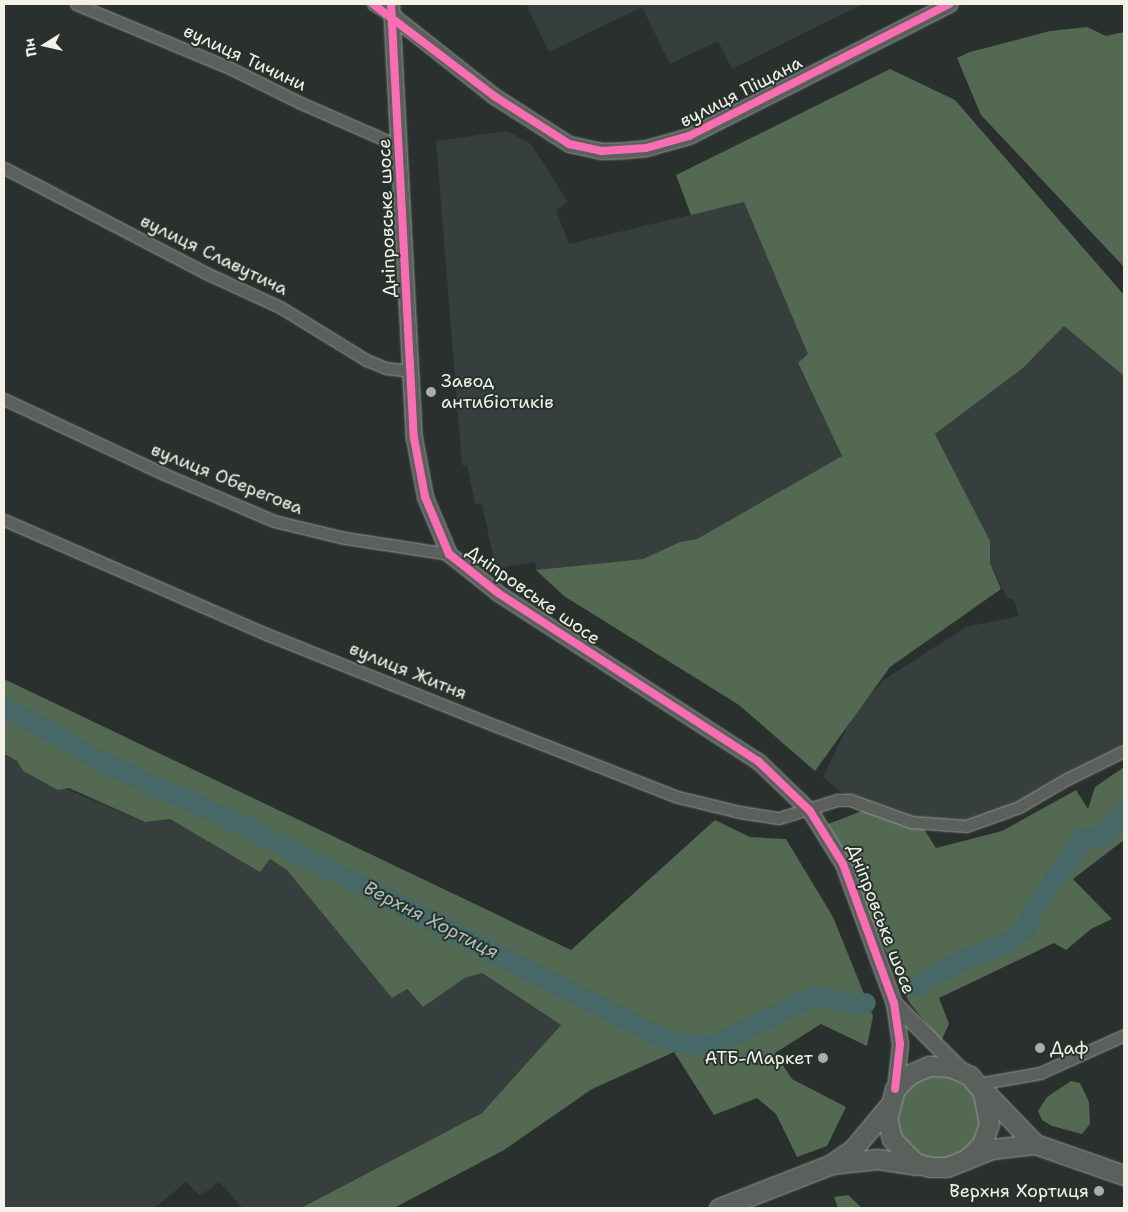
<!DOCTYPE html>
<html>
<head>
<meta charset="utf-8">
<style>
	body { margin:0 }
	#map { position:relative; width:1128px; height:1212px; overflow:hidden; background:#29302d; font-family:"Shantell Sans",sans-serif }
	div>[style] { position:absolute }
	.built>* { inset:0; background:#363f3d }
	.green>* { inset:0; background:#536951 }
	.round { border-radius:50% }
	.river>* { height:20px; margin:-10px; padding:0 10px; transform-origin:10px; border-radius:10px; background:#466867 }
	.roads { filter:drop-shadow(0 0 1px #969996) drop-shadow(0 0 1px #969996) }
	.minor>* { height:11px; margin:-5.5px; padding:0 5.5px; transform-origin:5.5px; border-radius:5.5px; background:#5c605c }
	.tertiary>* { height:15px; margin:-7.5px; padding:0 7.5px; transform-origin:7.5px; border-radius:7.5px; background:#5c605c }
	.primary>* { height:19px; margin:-9.5px; padding:0 9.5px; transform-origin:9.5px; border-radius:9.5px; background:#5c605c }
	.cycleway>* { height:8px; margin:-4px; padding:0 4px; transform-origin:4px; border-radius:4px; background:#f96db3 }
	.dots>* { width:14px; height:14px; translate:-50% -50%; box-sizing:border-box; border:2px solid #26332d; border-radius:50% }
	span { translate:-50% -50%; white-space:nowrap; text-align:center; line-height:1.15; -webkit-text-stroke:4px #26332d; paint-order:stroke }
	.street-label { font-size:18px; color:#f4f1e8 }
	.poi-label { font-size:18px; color:#f4f1e8 }
	.left { translate:0 -50%; text-align:left }
	.right { translate:-100% -50%; text-align:right }
	.water-label { font-size:19px; color:#b0bdb7; font-style:italic }
	.frame { position:absolute; inset:0; border:5px solid #f4f1e8; pointer-events:none }
	.north { position:absolute; left:20px; top:20px; width:50px; height:50px; -webkit-text-stroke:4px #26332d; paint-order:stroke; rotate:260deg; font-size:14px; font-weight:700; line-height:20px; text-align:center; color:#f4f1e8 }
	.north::after { content:''; display:block; margin:auto; width:18px; height:22px; background:#f4f1e8; clip-path:polygon(50% 0,100% 100%,50% 72%,0 100%) }
</style>
</head>
<body>
<div id="map">
	<div class="built">
		<i style="clip-path:polygon(526px 4px,863px 4px,732px 69px,718px 41px,670px 64px,642px 7px,549px 52px)"></i>
		<i style="clip-path:polygon(507px 131px,531px 144px,568px 202px,556px 210px,569px 244px,744px 202px,809px 354px,798px 364px,842px 456px,697px 539px,680px 542px,643px 559px,536px 570px,535px 562px,496px 569px,482px 504px,475px 504px,467px 465px,462px 465px,436px 141px)"></i>
		<i style="clip-path:polygon(1064px 326px,1124px 376px,1124px 752px,1019px 807px,948px 827px,850px 800px,823px 777px,855px 711px,885px 679px,966px 627px,1019px 616px,1014px 599px,1007px 598px,990px 563px,990px 541px,935px 434px,1023px 368px)"></i>
		<i style="clip-path:polygon(4px 755px,17px 761px,23px 771px,145px 822px,170px 819px,260px 872px,269px 859px,287px 870px,423px 1007px,465px 978px,482px 973px,561px 1025px,482px 1113px,301px 1208px,243px 1208px,219px 1182px,200px 1196px,186px 1182px,154px 1208px,4px 1208px)"></i>
	</div>
	<div class="green">
		<i style="clip-path:polygon(1087px 27px,1106px 36px,1124px 32px,1124px 267px,981px 115px,957px 58px,970px 52px,1050px 31px)"></i>
		<i style="clip-path:polygon(890px 69px,955px 100px,1124px 295px,1124px 376px,1064px 326px,1023px 368px,935px 434px,990px 541px,990px 563px,1001px 589px,890px 667px,815px 771px,739px 705px,564px 596px,536px 570px,643px 559px,680px 542px,697px 539px,842px 456px,798px 363px,808px 354px,744px 202px,691px 215px,676px 175px)"></i>
		<i style="clip-path:polygon(4px 679px,571px 950px,715px 820px,750px 837px,786px 839px,833px 917px,873px 1016px,867px 1046px,821px 1024px,775px 1053px,792px 1079px,846px 1107px,827px 1146px,797px 1157px,776px 1114px,757px 1098px,714px 1115px,674px 1052px,592px 1089px,504px 1150px,394px 1208px,301px 1208px,482px 1113px,561px 1025px,482px 973px,465px 978px,423px 1007px,407px 989px,392px 998px,287px 870px,270px 859px,260px 872px,170px 819px,145px 822px,69px 788px,58px 790px,23px 771px,17px 761px,4px 754px)"></i>
		<i style="clip-path:polygon(1124px 767px,1124px 840px,1073px 879px,1112px 919px,1091px 929px,1066px 950px,1054px 943px,939px 998px,949px 1024px,941px 1041px,909px 1002px,828px 824px,870px 808px,920px 823px,936px 848px,1002px 831px,1076px 790px,1088px 809px,1095px 787px)"></i>
		<i class="round" style="left:896px;top:1073px;width:86px;height:86px"></i>
		<i style="clip-path:polygon(1071px 1081px,1080px 1083px,1089px 1102px,1090px 1124px,1082px 1134px,1052px 1126px,1042px 1120px,1038px 1111px,1047px 1097px)"></i>
		<i style="clip-path:polygon(848px 1195px,862px 1208px,838px 1208px,834px 1197px)"></i>
	</div>
	<div class="river">
		<i style="left:4px;top:706px;width:113px;rotate:29.7deg"></i>
		<i style="left:102px;top:762px;width:154px;rotate:24.2deg"></i>
		<i style="left:242px;top:825px;width:480px;rotate:26.9deg"></i>
		<i style="left:670px;top:1042px;width:42px;rotate:5.4deg"></i>
		<i style="left:712px;top:1046px;width:114px;rotate:-25.9deg"></i>
		<i style="left:815px;top:996px;width:45px;rotate:11.6deg"></i>
		<i style="left:859px;top:1005px;width:7px;rotate:-16deg"></i>
		<i style="left:921px;top:984px;width:5px;rotate:158deg"></i>
		<i style="left:916px;top:986px;width:51px;rotate:-29.1deg"></i>
		<i style="left:961px;top:961px;width:50px;rotate:-21deg"></i>
		<i style="left:1008px;top:943px;width:23px;rotate:-40deg"></i>
		<i style="left:1026px;top:928px;width:19px;rotate:-69deg"></i>
		<i style="left:1033px;top:910px;width:87px;rotate:-54.8deg"></i>
		<i style="left:1083px;top:839px;width:19px;rotate:-9deg"></i>
		<i style="left:1102px;top:836px;width:33px;rotate:-47deg"></i>
	</div>
	<div class="roads">
		<div class="minor">
			<i style="left:76px;top:4px;width:167px;rotate:22.6deg"></i>
			<i style="left:230px;top:68px;width:81px;rotate:26.3deg"></i>
			<i style="left:303px;top:104px;width:105px;rotate:23.6deg"></i>
			<i style="left:373px;top:4px;width:25px;rotate:32deg"></i>
			<i style="left:4px;top:168px;width:230px;rotate:27.5deg"></i>
			<i style="left:208px;top:274px;width:79px;rotate:24.6deg"></i>
			<i style="left:280px;top:307px;width:101px;rotate:31.6deg"></i>
			<i style="left:366px;top:360px;width:22px;rotate:22deg"></i>
			<i style="left:386px;top:368px;width:23px;rotate:7deg"></i>
			<i style="left:4px;top:399px;width:177px;rotate:25.1deg"></i>
			<i style="left:164px;top:474px;width:120px;rotate:23.1deg"></i>
			<i style="left:274px;top:521px;width:73px;rotate:13.5deg"></i>
			<i style="left:345px;top:538px;width:105px;rotate:8.7deg"></i>
			<i style="left:4px;top:520px;width:286px;rotate:23.5deg"></i>
			<i style="left:266px;top:634px;width:251px;rotate:21.8deg"></i>
			<i style="left:499px;top:727px;width:192px;rotate:21.4deg"></i>
			<i style="left:678px;top:797px;width:64px;rotate:13.6deg"></i>
			<i style="left:740px;top:812px;width:39px;rotate:9deg"></i>
			<i style="left:779px;top:818px;width:61px;rotate:-17.2deg"></i>
			<i style="left:837px;top:800px;width:13px"></i>
			<i style="left:850px;top:800px;width:65px;rotate:19.8deg"></i>
			<i style="left:911px;top:822px;width:55px;rotate:4.2deg"></i>
			<i style="left:966px;top:826px;width:56px;rotate:-19.7deg"></i>
			<i style="left:1019px;top:807px;width:53px;rotate:-30.4deg"></i>
			<i style="left:1065px;top:780px;width:66px;rotate:-26.2deg"></i>
			<i style="left:977px;top:1084px;width:64px;rotate:-9.9deg"></i>
			<i style="left:1040px;top:1073px;width:92px;rotate:-24.3deg"></i>
		</div>
		<div class="tertiary">
			<i style="left:391px;top:4px;width:435px;rotate:87deg"></i>
			<i style="left:414px;top:438px;width:60px;rotate:79.4deg"></i>
			<i style="left:425px;top:497px;width:62px;rotate:67.2deg"></i>
			<i style="left:449px;top:554px;width:63px;rotate:38.5deg"></i>
			<i style="left:498px;top:593px;width:310px;rotate:32.9deg"></i>
			<i style="left:758px;top:761px;width:72px;rotate:43.9deg"></i>
			<i style="left:810px;top:811px;width:62px;rotate:58.1deg"></i>
			<i style="left:843px;top:864px;width:148px;rotate:69.9deg"></i>
			<i style="left:894px;top:1003px;width:41px;rotate:81.7deg"></i>
			<i style="left:900px;top:1044px;width:45px;rotate:96.3deg"></i>
			<i style="left:394px;top:17px;width:127px;rotate:38.3deg"></i>
			<i style="left:494px;top:96px;width:89px;rotate:32.6deg"></i>
			<i style="left:569px;top:144px;width:34px;rotate:12deg"></i>
			<i style="left:602px;top:151px;width:23px;rotate:-2deg"></i>
			<i style="left:625px;top:150px;width:21px;rotate:-5deg"></i>
			<i style="left:646px;top:148px;width:45px;rotate:-15.6deg"></i>
			<i style="left:689px;top:136px;width:292px;rotate:-26.9deg"></i>
			<i style="left:894px;top:1003px;width:95px;rotate:45deg"></i>
		</div>
		<div class="primary">
			<i style="left:985px;top:1092px;width:72px;rotate:46.1deg"></i>
			<i style="left:1035px;top:1144px;width:94px;rotate:19.2deg"></i>
			<i style="left:967px;top:1159px;width:21px;rotate:-45deg"></i>
			<i style="left:982px;top:1144px;width:21px;rotate:-71deg"></i>
			<i style="left:989px;top:1124px;width:33px;rotate:-101deg"></i>
			<i style="left:983px;top:1092px;width:21px;rotate:-129deg"></i>
			<i style="left:970px;top:1076px;width:21px;rotate:-155deg"></i>
			<i style="left:951px;top:1067px;width:22px;rotate:-177deg"></i>
			<i style="left:929px;top:1066px;width:21px;rotate:157deg"></i>
			<i style="left:910px;top:1074px;width:21px;rotate:135deg"></i>
			<i style="left:895px;top:1089px;width:30px;rotate:105deg"></i>
			<i style="left:887px;top:1118px;width:22px;rotate:77deg"></i>
			<i style="left:892px;top:1139px;width:33px;rotate:46deg"></i>
			<i style="left:915px;top:1163px;width:16px;rotate:15deg"></i>
			<i style="left:930px;top:1167px;width:17px"></i>
			<i style="left:947px;top:1167px;width:48px;rotate:-21.8deg"></i>
			<i style="left:992px;top:1149px;width:43px;rotate:-6.6deg"></i>
			<i style="left:833px;top:1163px;width:24px;rotate:-35deg"></i>
			<i style="left:853px;top:1149px;width:55px;rotate:-50.2deg"></i>
			<i style="left:719px;top:1208px;width:121px;rotate:-21.3deg"></i>
			<i style="left:832px;top:1164px;width:46px;rotate:-6.2deg"></i>
			<i style="left:878px;top:1159px;width:38px;rotate:9deg"></i>
		</div>
	</div>
	<div class="cycleway">
		<i style="left:373px;top:4px;width:152px;rotate:37.2deg"></i>
		<i style="left:494px;top:96px;width:89px;rotate:32.6deg"></i>
		<i style="left:569px;top:144px;width:34px;rotate:12deg"></i>
		<i style="left:602px;top:151px;width:44px;rotate:-3.9deg"></i>
		<i style="left:646px;top:148px;width:45px;rotate:-15.6deg"></i>
		<i style="left:689px;top:136px;width:292px;rotate:-26.9deg"></i>
		<i style="left:391px;top:4px;width:435px;rotate:87deg"></i>
		<i style="left:414px;top:438px;width:60px;rotate:79.4deg"></i>
		<i style="left:425px;top:497px;width:62px;rotate:67.2deg"></i>
		<i style="left:449px;top:554px;width:63px;rotate:38.5deg"></i>
		<i style="left:498px;top:593px;width:310px;rotate:32.9deg"></i>
		<i style="left:758px;top:761px;width:72px;rotate:43.9deg"></i>
		<i style="left:810px;top:811px;width:62px;rotate:58.1deg"></i>
		<i style="left:843px;top:864px;width:148px;rotate:69.9deg"></i>
		<i style="left:894px;top:1003px;width:41px;rotate:81.7deg"></i>
		<i style="left:900px;top:1044px;width:45px;rotate:96.3deg"></i>
	</div>
	<div class="dots">
		<i style="left:431px;top:392px;background:#adada7"></i>
		<i style="left:1040px;top:1048px;background:#adada7"></i>
		<i style="left:823px;top:1058px;background:#adada7"></i>
		<i style="left:1099px;top:1191px;background:#adada7"></i>
	</div>
	<div class="street-label">
		<span style="left:245px;top:58px;rotate:25deg">вулиця Тичини</span>
		<span style="left:741px;top:92px;rotate:-27deg">вулиця Піщана</span>
		<span style="left:387px;top:218px;rotate:-92deg">Дніпровське шосе</span>
		<span style="left:214px;top:255px;rotate:26deg">вулиця Славутича</span>
		<span style="left:227px;top:479px;rotate:22deg">вулиця Оберегова</span>
		<span style="left:533px;top:595px;rotate:35deg">Дніпровське шосе</span>
		<span style="left:408px;top:671px;rotate:22deg">вулиця Житня</span>
		<span style="left:881px;top:919px;rotate:69deg">Дніпровське шосе</span>
	</div>
	<div class="poi-label">
		<span class="left" style="left:441px;top:392px">Завод<br>антибіотиків</span>
		<span class="left" style="left:1050px;top:1048px">Даф</span>
		<span class="right" style="left:813px;top:1058px">АТБ-Маркет</span>
		<span class="right" style="left:1089px;top:1191px">Верхня Хортиця</span>
	</div>
	<div class="water-label">
		<span style="left:431px;top:920px;rotate:27deg">Верхня Хортиця</span>
	</div>
	<div class="frame"></div>
	<div class="north">Пн</div>
</div>
</body>
</html>
